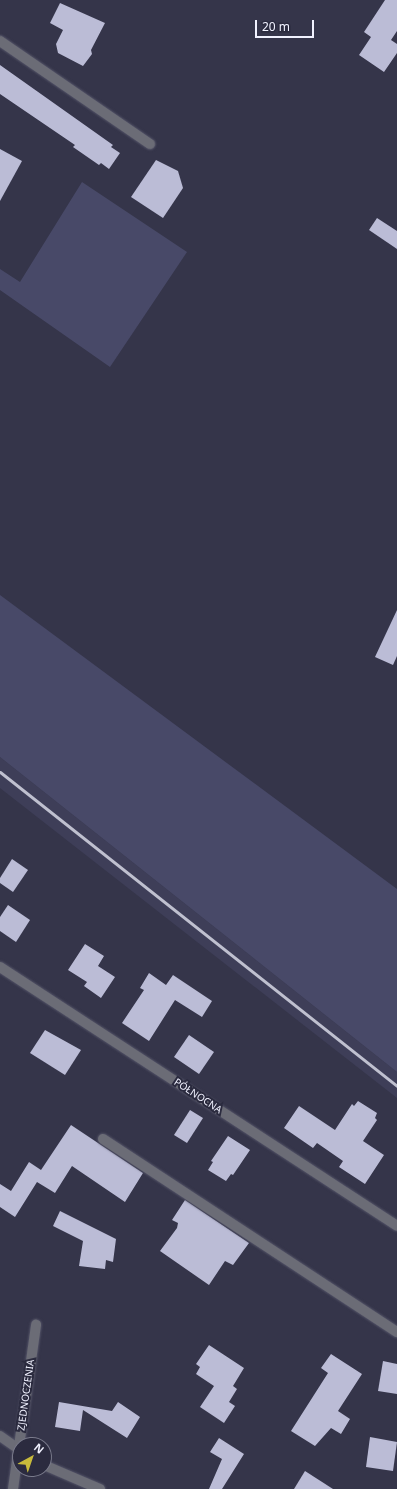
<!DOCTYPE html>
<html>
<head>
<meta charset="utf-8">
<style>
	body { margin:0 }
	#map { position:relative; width:397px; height:1489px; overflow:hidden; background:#35354a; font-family:"Noto Sans",sans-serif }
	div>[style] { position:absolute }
	.built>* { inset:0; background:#3e3e58 }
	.green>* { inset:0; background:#484968 }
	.building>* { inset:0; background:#bbbcd6 }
	.roads { filter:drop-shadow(0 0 1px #535367) drop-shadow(0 0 1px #535367) }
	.minor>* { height:10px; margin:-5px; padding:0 5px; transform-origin:5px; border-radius:5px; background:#6b6c76 }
	.rail>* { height:3px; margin:-1.5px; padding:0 1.5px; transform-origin:1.5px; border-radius:1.5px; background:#bfc0cf }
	span { translate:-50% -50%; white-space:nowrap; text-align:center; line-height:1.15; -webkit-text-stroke:4px #2b2b3f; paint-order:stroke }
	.street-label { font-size:10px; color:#f1f2ff }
	.north { position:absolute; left:12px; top:1437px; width:40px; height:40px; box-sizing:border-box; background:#2b2b3f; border:1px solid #7a7b8c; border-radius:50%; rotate:40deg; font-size:11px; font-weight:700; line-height:16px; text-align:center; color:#f1f2ff }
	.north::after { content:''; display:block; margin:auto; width:14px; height:18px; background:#c8bb3b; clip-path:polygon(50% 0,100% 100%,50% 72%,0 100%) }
	.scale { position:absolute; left:255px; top:20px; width:59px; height:18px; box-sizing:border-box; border:2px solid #f1f2ff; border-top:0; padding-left:5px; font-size:12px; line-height:14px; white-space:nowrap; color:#f1f2ff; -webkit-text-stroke:3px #2b2b3f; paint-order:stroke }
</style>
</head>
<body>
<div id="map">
	<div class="built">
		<i style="clip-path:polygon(0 757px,397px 1072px,397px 1098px,0 788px)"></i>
	</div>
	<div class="green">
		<i style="clip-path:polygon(82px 182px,187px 252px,110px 367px,0 290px,0 269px,20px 282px)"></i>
		<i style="clip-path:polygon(0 595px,397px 889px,397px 1072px,0 757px)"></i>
	</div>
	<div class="building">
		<i style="clip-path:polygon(385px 0,397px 0,397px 31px,391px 40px,397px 44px,397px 53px,384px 72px,359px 55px,371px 37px,364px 32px)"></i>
		<i style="clip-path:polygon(60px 3px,105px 23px,91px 50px,92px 54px,83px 66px,58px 53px,56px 44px,63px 30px,50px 23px)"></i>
		<i style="clip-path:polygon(0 65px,113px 145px,111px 147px,120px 153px,109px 169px,101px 163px,99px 165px,73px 147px,75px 145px,0 94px)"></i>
		<i style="clip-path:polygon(0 149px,22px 161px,0 201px)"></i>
		<i style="clip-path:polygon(156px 160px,178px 171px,183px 188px,163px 218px,131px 197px)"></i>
		<i style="clip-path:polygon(377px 218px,397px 231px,397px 249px,369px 230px)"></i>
		<i style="clip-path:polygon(397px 610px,397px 656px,393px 665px,375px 657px)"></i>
		<i style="clip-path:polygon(12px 859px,28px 870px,13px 892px,0 883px,0 878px)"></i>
		<i style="clip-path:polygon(8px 905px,30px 920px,16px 942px,0 931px,0 917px)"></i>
		<i style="clip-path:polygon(85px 944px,104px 956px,98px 966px,115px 977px,101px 998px,84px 986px,87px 982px,68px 970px)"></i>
		<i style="clip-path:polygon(149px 973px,166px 985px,173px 975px,212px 1001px,202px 1017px,175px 1000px,149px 1041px,122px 1023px,144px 990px,140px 988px)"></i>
		<i style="clip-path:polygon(45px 1030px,81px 1050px,65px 1075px,30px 1053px)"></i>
		<i style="clip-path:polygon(189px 1035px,214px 1052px,199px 1074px,174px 1057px)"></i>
		<i style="clip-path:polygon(358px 1101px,377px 1113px,375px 1118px,377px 1120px,363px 1141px,384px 1155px,365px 1184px,339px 1167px,343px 1161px,317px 1143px,313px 1148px,284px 1128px,299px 1106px,335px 1130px,352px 1104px,354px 1106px)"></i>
		<i style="clip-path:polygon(190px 1110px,203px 1118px,187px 1143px,174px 1135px)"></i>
		<i style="clip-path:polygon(71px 1125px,143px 1173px,125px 1202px,72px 1166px,55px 1193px,37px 1182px,15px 1217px,0 1207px,0 1184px,11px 1191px,29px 1162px,41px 1170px)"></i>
		<i style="clip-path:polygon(228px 1136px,250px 1150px,233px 1175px,231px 1174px,226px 1181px,208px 1170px,213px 1162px,211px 1161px)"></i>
		<i style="clip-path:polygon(185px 1200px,249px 1243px,233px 1265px,225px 1261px,209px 1285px,160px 1251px,177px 1228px,178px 1223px,172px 1220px)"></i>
		<i style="clip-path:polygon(60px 1211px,116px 1239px,113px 1262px,106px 1260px,105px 1269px,79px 1266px,83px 1241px,53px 1226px)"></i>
		<i style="clip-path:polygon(209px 1345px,244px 1368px,233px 1386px,237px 1389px,229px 1402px,235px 1406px,224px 1423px,200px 1407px,214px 1386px,196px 1374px,200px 1367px,196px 1364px)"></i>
		<i style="clip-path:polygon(331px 1354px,362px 1374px,338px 1411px,350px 1419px,341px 1434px,331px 1428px,315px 1446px,291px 1431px,328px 1373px,321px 1368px)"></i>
		<i style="clip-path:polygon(383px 1361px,397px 1364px,397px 1394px,378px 1391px)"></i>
		<i style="clip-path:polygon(59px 1402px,112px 1411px,118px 1402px,140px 1417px,127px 1438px,83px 1410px,80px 1431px,55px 1427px)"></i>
		<i style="clip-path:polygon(370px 1437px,397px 1442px,393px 1471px,366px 1467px)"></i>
		<i style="clip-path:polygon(219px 1438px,244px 1454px,222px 1489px,209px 1489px,222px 1459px,210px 1452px)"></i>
		<i style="clip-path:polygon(305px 1471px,333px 1489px,294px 1489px)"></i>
	</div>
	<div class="roads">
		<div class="minor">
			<i style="left:0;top:41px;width:182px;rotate:34.5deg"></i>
			<i style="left:0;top:967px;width:474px;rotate:33.1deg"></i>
			<i style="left:103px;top:1139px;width:352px;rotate:33.3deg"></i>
			<i style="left:0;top:1436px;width:24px;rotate:35deg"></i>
			<i style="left:44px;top:1465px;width:61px;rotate:23.2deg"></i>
			<i style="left:13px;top:1489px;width:166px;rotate:-82deg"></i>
		</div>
	</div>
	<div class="rail">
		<i style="left:0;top:772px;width:506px;rotate:38.34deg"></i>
	</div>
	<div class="street-label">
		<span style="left:198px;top:1096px;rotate:33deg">PÓŁNOCNA</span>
		<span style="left:26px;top:1395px;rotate:-82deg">ZJEDNOCZENIA</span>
	</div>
	<div class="north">N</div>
	<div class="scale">20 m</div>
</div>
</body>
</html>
